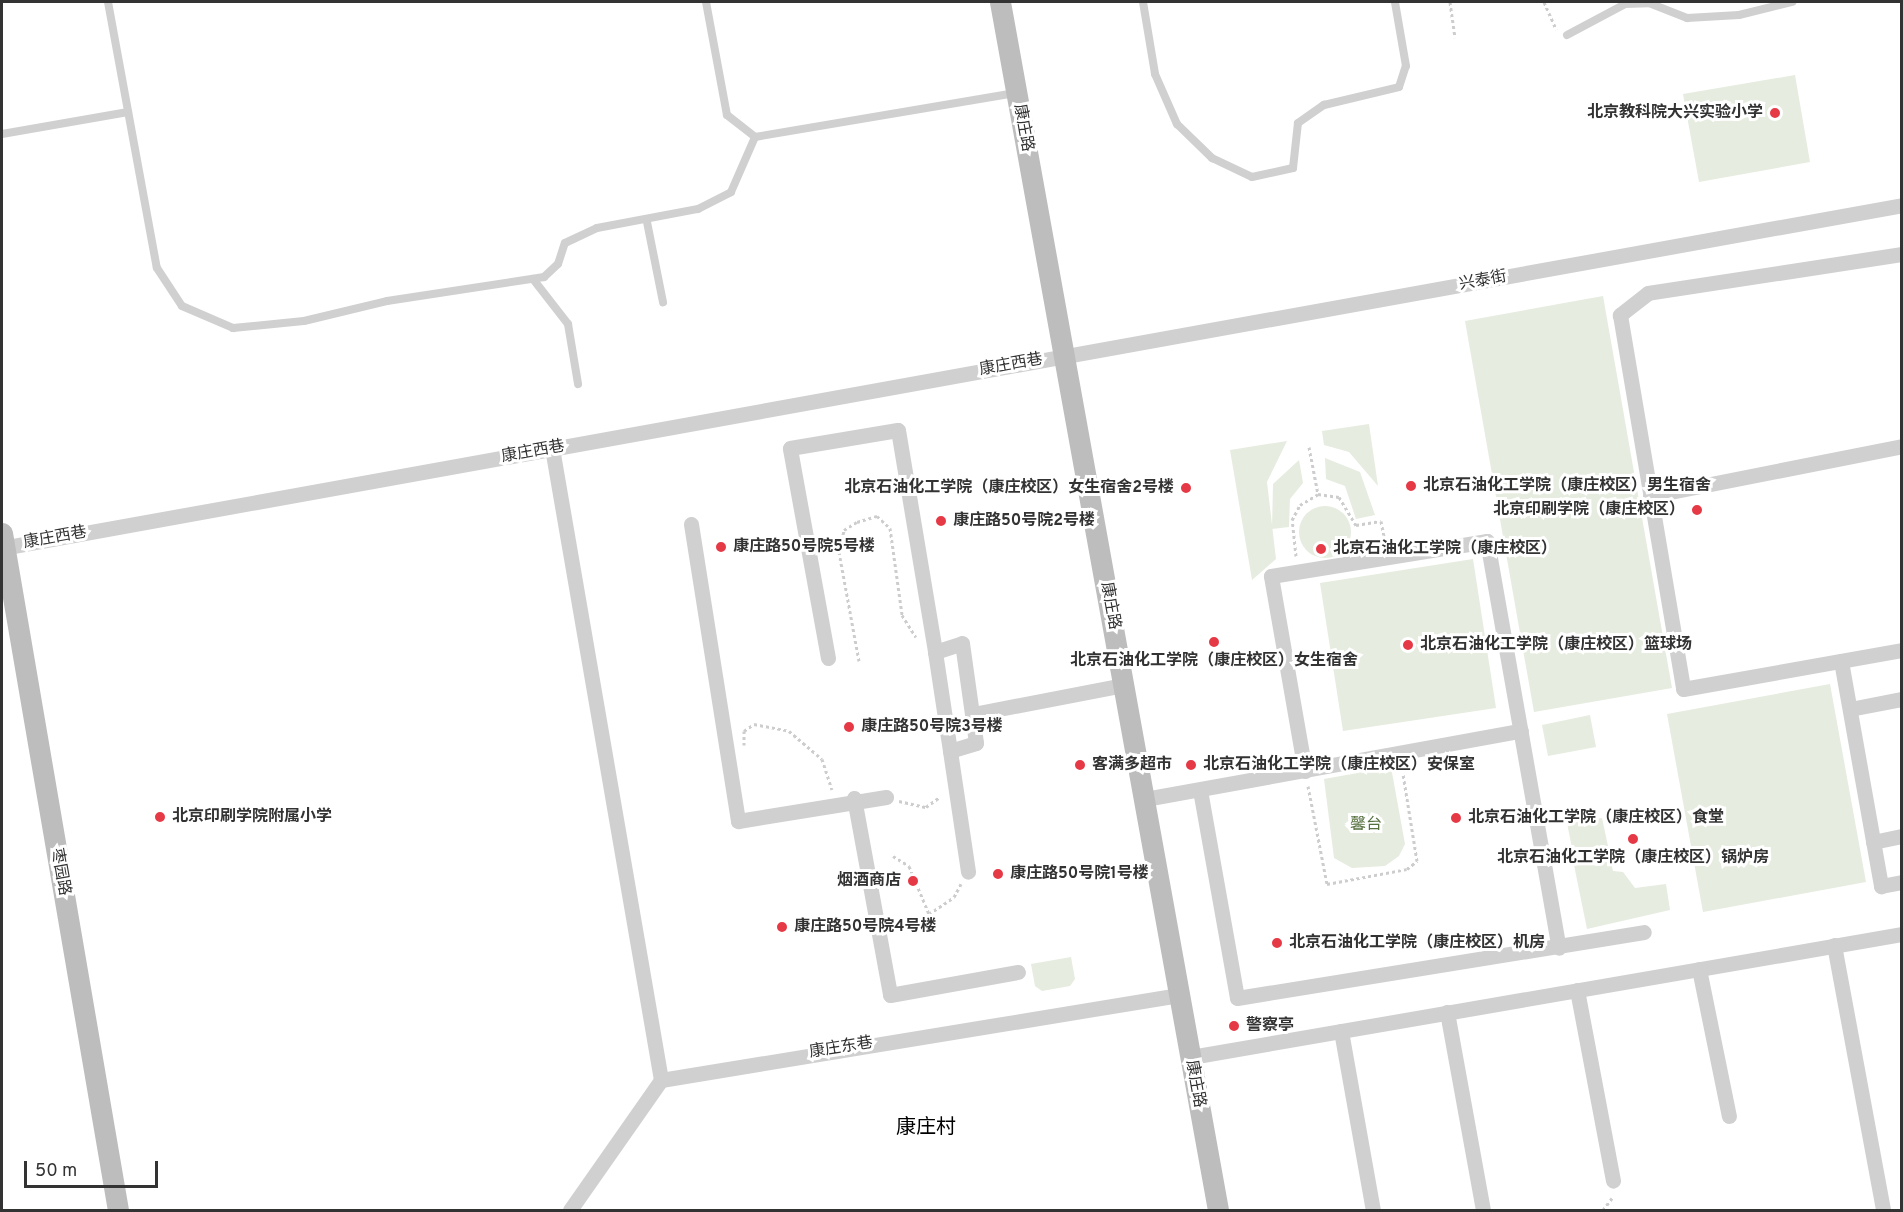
<!DOCTYPE html>
<html>
<head>
<meta charset="utf-8">
<style>
	body { margin:0 }
	#map { position:relative; width:1903px; height:1212px; overflow:hidden; background:#fff; font-family:Overpass,"Noto Sans SC",sans-serif }
	div>[style] { position:absolute }
	.green>* { inset:0; background:#e6ecdf }
	.round { border-radius:50% }
	.path>* { height:3px; margin-top:-1.5px; transform-origin:0; background:repeating-linear-gradient(90deg,#cdcdcd 0 3px,transparent 0 6px) }
	.lane>* { height:8px; margin:-4px; padding:0 4px; transform-origin:4px; border-radius:4px; background:#d0d0d0 }
	.street>* { height:15px; margin:-7.5px; padding:0 7.5px; transform-origin:7.5px; border-radius:7.5px; background:#d0d0d0 }
	.secondary>* { height:21px; margin:-10.5px; padding:0 10.5px; transform-origin:10.5px; border-radius:10.5px; background:#bdbdbd }
	.dots>* { width:16px; height:16px; translate:-50% -50%; box-sizing:border-box; border:3px solid #fff; border-radius:50% }
	span { translate:-50% -50%; white-space:nowrap; text-align:center; line-height:1.15; -webkit-text-stroke:6px #fff; paint-order:stroke }
	.poi-label { font-size:16px; color:#333; font-weight:700 }
	.right { translate:-100% -50%; text-align:right }
	.left { translate:0 -50%; text-align:left }
	.street-label { font-size:16px; color:#333 }
	.park-label { font-size:16px; color:#56703f }
	.quarter-label { font-size:20px; color:#000 }
	.frame { position:absolute; inset:0; border:3px solid #333; pointer-events:none }
	.scale { position:absolute; left:24px; top:1161px; width:134px; height:27px; box-sizing:border-box; border:3px solid #333; border-top:0; padding-left:8px; font-size:18px; line-height:21px; white-space:nowrap; color:#333; -webkit-text-stroke:4px #fff; paint-order:stroke }
</style>
</head>
<body>
<div id="map">
	<div class="green">
		<i style="clip-path:polygon(1795px 75px,1810px 162px,1699px 182px,1683px 94px)"></i>
		<i style="clip-path:polygon(1603px 296px,1672px 688px,1534px 712px,1465px 321px)"></i>
		<i style="clip-path:polygon(1369px 424px,1378px 486px,1349px 452px,1324px 445px,1322px 431px)"></i>
		<i style="clip-path:polygon(1287px 441px,1267px 482px,1276px 559px,1252px 580px,1230px 450px)"></i>
		<i style="clip-path:polygon(1325px 458px,1360px 472px,1375px 515px,1356px 519px,1345px 486px,1326px 479px)"></i>
		<i style="clip-path:polygon(1299px 460px,1303px 483px,1290px 499px,1289px 527px,1272px 529px,1273px 484px)"></i>
		<i class="round" style="left:1299px;top:506px;width:52px;height:52px"></i>
		<i style="clip-path:polygon(1473px 559px,1496px 708px,1343px 731px,1320px 583px)"></i>
		<i style="clip-path:polygon(1830px 684px,1866px 882px,1703px 912px,1667px 714px)"></i>
		<i style="clip-path:polygon(1590px 715px,1596px 747px,1548px 756px,1542px 725px)"></i>
		<i style="clip-path:polygon(1391px 767px,1405px 844px,1399px 856px,1385px 866px,1352px 868px,1334px 858px,1324px 779px)"></i>
		<i style="clip-path:polygon(1602px 818px,1608px 846px,1573px 853px,1567px 823px)"></i>
		<i style="clip-path:polygon(1610px 857px,1613px 871px,1623px 872px,1635px 888px,1666px 884px,1670px 910px,1587px 929px,1574px 865px)"></i>
		<i style="clip-path:polygon(1071px 957px,1075px 979px,1070px 986px,1042px 991px,1035px 986px,1031px 964px)"></i>
	</div>
	<div class="path">
		<i style="left:1450px;top:2px;width:36px;rotate:82deg"></i>
		<i style="left:1544px;top:2px;width:30px;rotate:66deg"></i>
		<i style="left:1309px;top:447px;width:48px;rotate:79.2deg"></i>
		<i style="left:1296px;top:556px;width:36px;rotate:-96deg"></i>
		<i style="left:1292px;top:520px;width:17px;rotate:-62deg"></i>
		<i style="left:1300px;top:505px;width:21px;rotate:-31deg"></i>
		<i style="left:1318px;top:494px;width:21px;rotate:8deg"></i>
		<i style="left:1339px;top:497px;width:33px;rotate:59deg"></i>
		<i style="left:1356px;top:525px;width:25px;rotate:-9deg"></i>
		<i style="left:1381px;top:521px;width:20px;rotate:79deg"></i>
		<i style="left:859px;top:661px;width:111px;rotate:-100.4deg"></i>
		<i style="left:839px;top:552px;width:23px;rotate:-77deg"></i>
		<i style="left:844px;top:530px;width:15px;rotate:-32deg"></i>
		<i style="left:857px;top:522px;width:21px;rotate:-17deg"></i>
		<i style="left:877px;top:516px;width:18px;rotate:43deg"></i>
		<i style="left:890px;top:528px;width:88px;rotate:82.1deg"></i>
		<i style="left:902px;top:615px;width:26px;rotate:58deg"></i>
		<i style="left:744px;top:745px;width:14px;rotate:-90deg"></i>
		<i style="left:744px;top:731px;width:12px;rotate:-35deg"></i>
		<i style="left:754px;top:724px;width:36px;rotate:11deg"></i>
		<i style="left:789px;top:731px;width:43px;rotate:40.3deg"></i>
		<i style="left:822px;top:759px;width:32px;rotate:72deg"></i>
		<i style="left:1308px;top:786px;width:100px;rotate:79deg"></i>
		<i style="left:1327px;top:884px;width:81px;rotate:-10.6deg"></i>
		<i style="left:1407px;top:869px;width:13px;rotate:-39deg"></i>
		<i style="left:1417px;top:861px;width:95px;rotate:-99.1deg"></i>
		<i style="left:899px;top:801px;width:28px;rotate:13deg"></i>
		<i style="left:926px;top:807px;width:17px;rotate:-36deg"></i>
		<i style="left:893px;top:856px;width:19px;rotate:32deg"></i>
		<i style="left:909px;top:866px;width:52px;rotate:67.4deg"></i>
		<i style="left:929px;top:914px;width:30px;rotate:-34deg"></i>
		<i style="left:954px;top:897px;width:15px;rotate:-62deg"></i>
		<i style="left:1603px;top:1210px;width:15px;rotate:-53deg"></i>
	</div>
	<div class="lane">
		<i style="left:108px;top:2px;width:270px;rotate:79.6deg"></i>
		<i style="left:157px;top:268px;width:45px;rotate:56.7deg"></i>
		<i style="left:182px;top:306px;width:56px;rotate:23.3deg"></i>
		<i style="left:233px;top:328px;width:71px;rotate:-5.6deg"></i>
		<i style="left:304px;top:321px;width:85px;rotate:-13.5deg"></i>
		<i style="left:387px;top:301px;width:159px;rotate:-8.7deg"></i>
		<i style="left:544px;top:277px;width:19px;rotate:-43deg"></i>
		<i style="left:558px;top:264px;width:22px;rotate:-72deg"></i>
		<i style="left:565px;top:243px;width:35px;rotate:-25deg"></i>
		<i style="left:597px;top:228px;width:103px;rotate:-10.7deg"></i>
		<i style="left:698px;top:209px;width:37px;rotate:-27deg"></i>
		<i style="left:731px;top:192px;width:60px;rotate:-66.4deg"></i>
		<i style="left:706px;top:2px;width:115px;rotate:79.5deg"></i>
		<i style="left:727px;top:115px;width:36px;rotate:38deg"></i>
		<i style="left:755px;top:137px;width:264px;rotate:-9.6deg"></i>
		<i style="left:1143px;top:2px;width:73px;rotate:80.5deg"></i>
		<i style="left:1155px;top:74px;width:55px;rotate:66.3deg"></i>
		<i style="left:1177px;top:124px;width:49px;rotate:44.2deg"></i>
		<i style="left:1212px;top:158px;width:44px;rotate:25.4deg"></i>
		<i style="left:1252px;top:177px;width:42px;rotate:-12.4deg"></i>
		<i style="left:1293px;top:168px;width:45px;rotate:-83.7deg"></i>
		<i style="left:1298px;top:123px;width:32px;rotate:-35deg"></i>
		<i style="left:1324px;top:105px;width:77px;rotate:-13.5deg"></i>
		<i style="left:1399px;top:87px;width:22px;rotate:-72deg"></i>
		<i style="left:1406px;top:66px;width:65px;rotate:-99.8deg"></i>
		<i style="left:1567px;top:35px;width:66px;rotate:-28.1deg"></i>
		<i style="left:1625px;top:4px;width:24px;rotate:-2deg"></i>
		<i style="left:1649px;top:3px;width:41px;rotate:21.5deg"></i>
		<i style="left:1687px;top:18px;width:52px;rotate:-3.3deg"></i>
		<i style="left:1739px;top:15px;width:55px;rotate:-13.8deg"></i>
		<i style="left:2px;top:134px;width:128px;rotate:-9.9deg"></i>
		<i style="left:647px;top:222px;width:82px;rotate:78.7deg"></i>
		<i style="left:533px;top:279px;width:57px;rotate:52.1deg"></i>
		<i style="left:568px;top:324px;width:61px;rotate:80.5deg"></i>
	</div>
	<div class="street">
		<i style="left:1902px;top:254px;width:257px;rotate:171.3deg"></i>
		<i style="left:1648px;top:293px;width:36px;rotate:142deg"></i>
		<i style="left:1620px;top:315px;width:379px;rotate:80.4deg"></i>
		<i style="left:1683px;top:689px;width:222px;rotate:-10.1deg"></i>
		<i style="left:552px;top:448px;width:641px;rotate:80.21deg"></i>
		<i style="left:1650px;top:496px;width:257px;rotate:-11.2deg"></i>
		<i style="left:691px;top:524px;width:301px;rotate:81deg"></i>
		<i style="left:738px;top:821px;width:150px;rotate:-9.2deg"></i>
		<i style="left:2px;top:548px;width:1931px;rotate:-10.23deg"></i>
		<i style="left:828px;top:658px;width:213px;rotate:-100.3deg"></i>
		<i style="left:790px;top:448px;width:109px;rotate:-9.5deg"></i>
		<i style="left:898px;top:430px;width:225px;rotate:80.5deg"></i>
		<i style="left:935px;top:652px;width:28px;rotate:-18deg"></i>
		<i style="left:962px;top:643px;width:101px;rotate:82deg"></i>
		<i style="left:976px;top:743px;width:27px;rotate:163deg"></i>
		<i style="left:950px;top:751px;width:100px;rotate:-98.6deg"></i>
		<i style="left:1841px;top:661px;width:229px;rotate:79.9deg"></i>
		<i style="left:1881px;top:886px;width:21px;rotate:-11deg"></i>
		<i style="left:1850px;top:709px;width:53px;rotate:-10.9deg"></i>
		<i style="left:973px;top:714px;width:154px;rotate:-10.9deg"></i>
		<i style="left:950px;top:751px;width:122px;rotate:81.5deg"></i>
		<i style="left:1305px;top:771px;width:198px;rotate:-99.9deg"></i>
		<i style="left:1271px;top:576px;width:219px;rotate:-9.2deg"></i>
		<i style="left:1487px;top:541px;width:413px;rotate:80deg"></i>
		<i style="left:1200px;top:790px;width:211px;rotate:79.9deg"></i>
		<i style="left:1237px;top:998px;width:412px;rotate:-9.2deg"></i>
		<i style="left:854px;top:798px;width:200px;rotate:79.6deg"></i>
		<i style="left:890px;top:995px;width:130px;rotate:-10.2deg"></i>
		<i style="left:1145px;top:799px;width:382px;rotate:-10.3deg"></i>
		<i style="left:1873px;top:842px;width:30px;rotate:-12deg"></i>
		<i style="left:1834px;top:945px;width:269px;rotate:79.5deg"></i>
		<i style="left:1699px;top:969px;width:150px;rotate:78.5deg"></i>
		<i style="left:1577px;top:990px;width:194px;rotate:79.3deg"></i>
		<i style="left:1447px;top:1012px;width:201px;rotate:79.7deg"></i>
		<i style="left:1341px;top:1031px;width:182px;rotate:79.9deg"></i>
		<i style="left:1191px;top:1057px;width:722px;rotate:-9.81deg"></i>
		<i style="left:570px;top:1210px;width:159px;rotate:-55deg"></i>
		<i style="left:661px;top:1080px;width:525px;rotate:-9.32deg"></i>
	</div>
	<div class="secondary">
		<i style="left:1000px;top:2px;width:1228px;rotate:79.77deg"></i>
		<i style="left:2px;top:533px;width:687px;rotate:80.28deg"></i>
	</div>
	<div class="dots">
		<i style="left:1775px;top:113px;background:#e63946"></i>
		<i style="left:1411px;top:486px;background:#e63946"></i>
		<i style="left:1186px;top:488px;background:#e63946"></i>
		<i style="left:1697px;top:510px;background:#e63946"></i>
		<i style="left:941px;top:521px;background:#e63946"></i>
		<i style="left:721px;top:547px;background:#e63946"></i>
		<i style="left:1321px;top:549px;background:#e63946"></i>
		<i style="left:1214px;top:642px;background:#e63946"></i>
		<i style="left:1408px;top:645px;background:#e63946"></i>
		<i style="left:849px;top:727px;background:#e63946"></i>
		<i style="left:1080px;top:765px;background:#e63946"></i>
		<i style="left:1191px;top:765px;background:#e63946"></i>
		<i style="left:160px;top:817px;background:#e63946"></i>
		<i style="left:1456px;top:818px;background:#e63946"></i>
		<i style="left:1633px;top:839px;background:#e63946"></i>
		<i style="left:998px;top:874px;background:#e63946"></i>
		<i style="left:913px;top:881px;background:#e63946"></i>
		<i style="left:782px;top:927px;background:#e63946"></i>
		<i style="left:1277px;top:943px;background:#e63946"></i>
		<i style="left:1234px;top:1026px;background:#e63946"></i>
	</div>
	<div class="poi-label">
		<span class="right" style="left:1763px;top:113px">北京教科院大兴实验小学</span>
		<span class="left" style="left:1423px;top:486px">北京石油化工学院（康庄校区）男生宿舍</span>
		<span class="right" style="left:1174px;top:488px">北京石油化工学院（康庄校区）女生宿舍2号楼</span>
		<span class="right" style="left:1685px;top:510px">北京印刷学院（康庄校区）</span>
		<span class="left" style="left:953px;top:521px">康庄路50号院2号楼</span>
		<span class="left" style="left:733px;top:547px">康庄路50号院5号楼</span>
		<span class="left" style="left:1333px;top:549px">北京石油化工学院（康庄校区）</span>
		<span class="left" style="left:1420px;top:645px">北京石油化工学院（康庄校区）篮球场</span>
		<span style="left:1214px;top:661px">北京石油化工学院（康庄校区）女生宿舍</span>
		<span class="left" style="left:861px;top:727px">康庄路50号院3号楼</span>
		<span class="left" style="left:1092px;top:765px">客满多超市</span>
		<span class="left" style="left:1203px;top:765px">北京石油化工学院（康庄校区）安保室</span>
		<span class="left" style="left:172px;top:817px">北京印刷学院附属小学</span>
		<span class="left" style="left:1468px;top:818px">北京石油化工学院（康庄校区）食堂</span>
		<span style="left:1633px;top:858px">北京石油化工学院（康庄校区）锅炉房</span>
		<span class="left" style="left:1010px;top:874px">康庄路50号院1号楼</span>
		<span class="right" style="left:901px;top:881px">烟酒商店</span>
		<span class="left" style="left:794px;top:927px">康庄路50号院4号楼</span>
		<span class="left" style="left:1289px;top:943px">北京石油化工学院（康庄校区）机房</span>
		<span class="left" style="left:1246px;top:1026px">警察亭</span>
	</div>
	<div class="street-label">
		<span style="left:1023px;top:128px;rotate:80deg">康庄路</span>
		<span style="left:1483px;top:281px;rotate:-10deg">兴泰街</span>
		<span style="left:1011px;top:365px;rotate:-10deg">康庄西巷</span>
		<span style="left:533px;top:452px;rotate:-10deg">康庄西巷</span>
		<span style="left:55px;top:538px;rotate:-10deg">康庄西巷</span>
		<span style="left:1110px;top:606px;rotate:80deg">康庄路</span>
		<span style="left:60px;top:872px;rotate:80deg">枣园路</span>
		<span style="left:841px;top:1048px;rotate:-9deg">康庄东巷</span>
		<span style="left:1195px;top:1084px;rotate:80deg">康庄路</span>
	</div>
	<div class="park-label">
		<span style="left:1366px;top:825px">馨台</span>
	</div>
	<div class="quarter-label">
		<span style="left:926px;top:1128px">康庄村</span>
	</div>
	<div class="frame"></div>
	<div class="scale">50 m</div>
</div>
</body>
</html>
